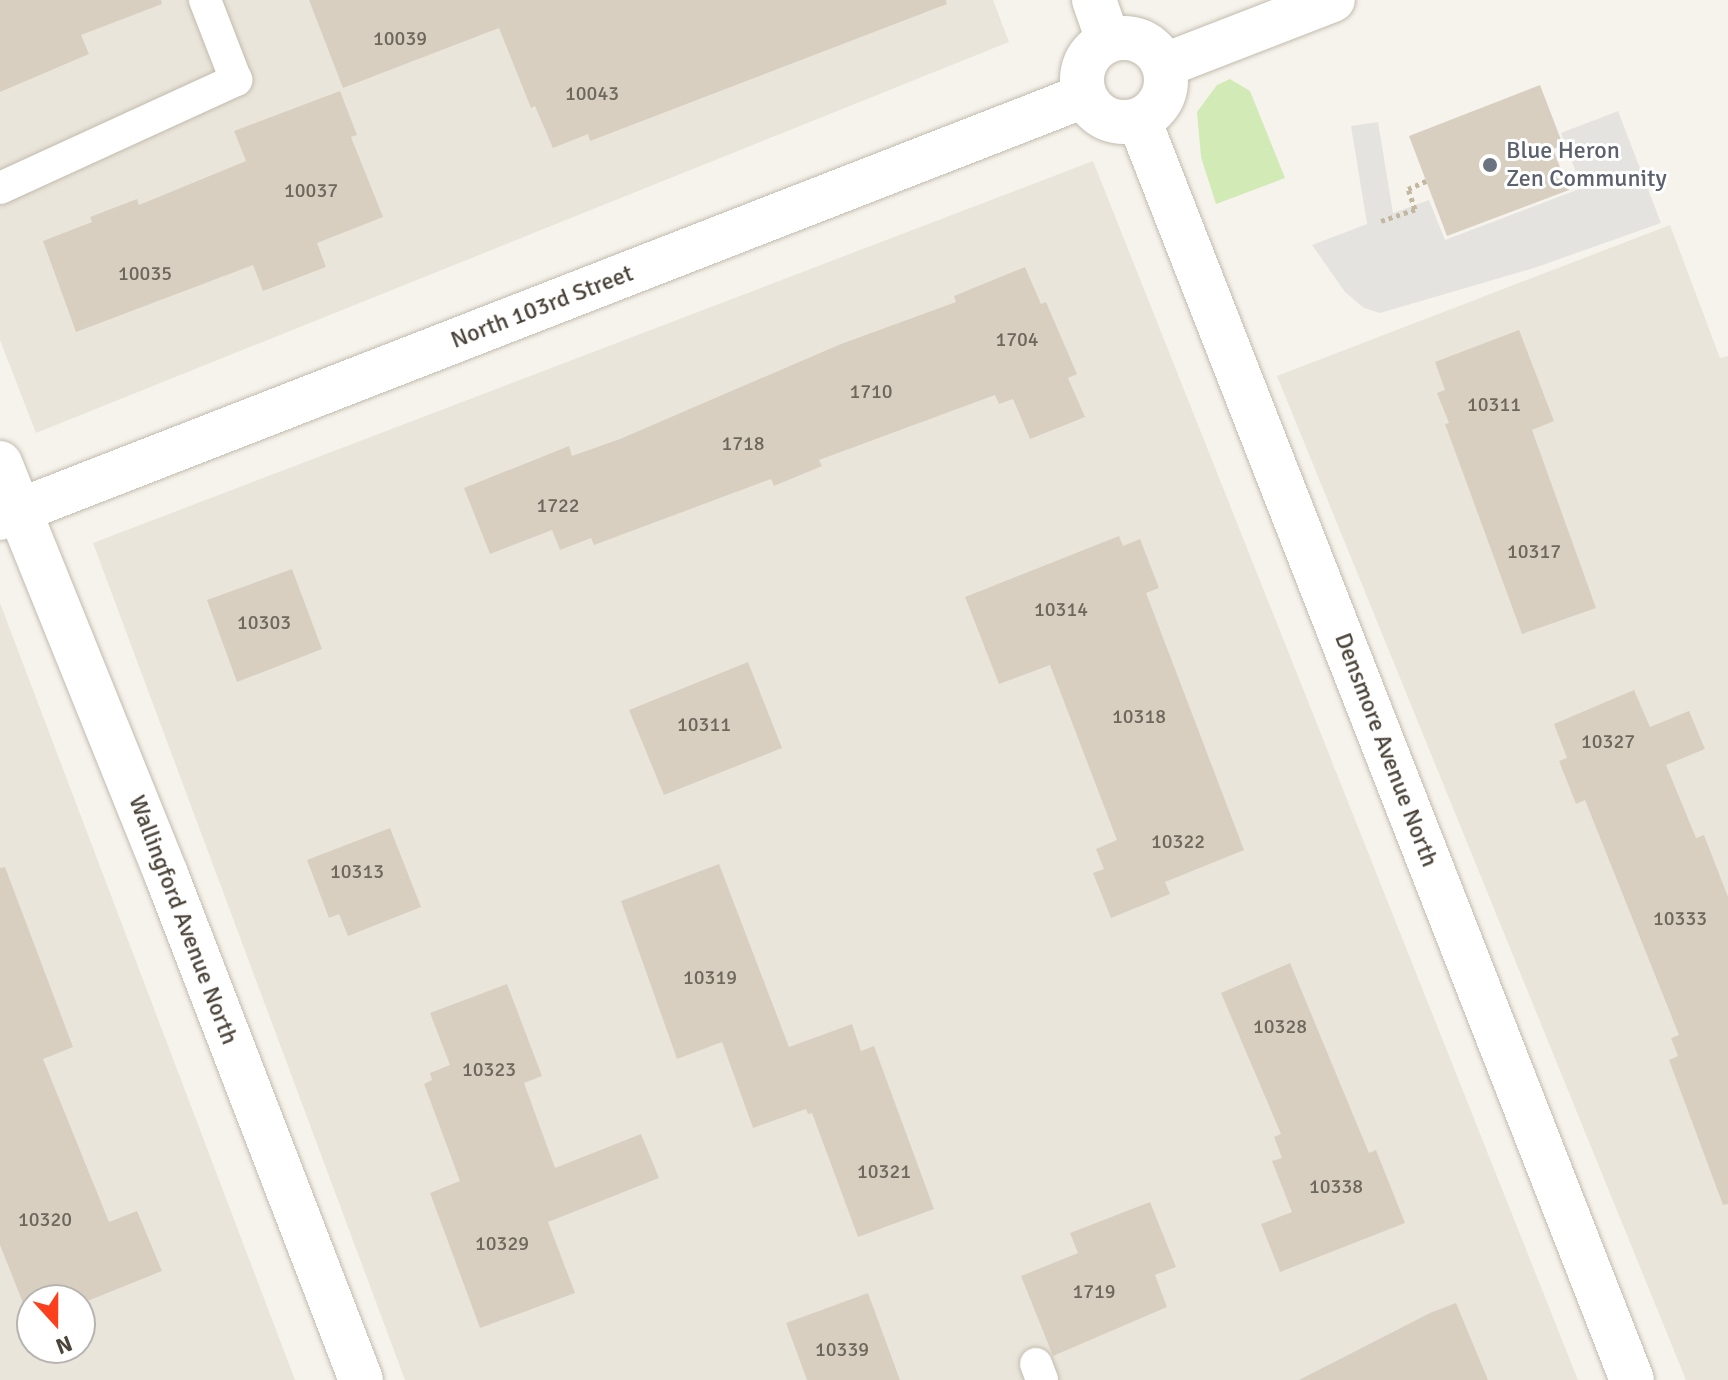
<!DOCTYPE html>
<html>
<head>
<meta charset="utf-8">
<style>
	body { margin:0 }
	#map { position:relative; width:1728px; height:1380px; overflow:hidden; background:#f6f3ec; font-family:Signika,sans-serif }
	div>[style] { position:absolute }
	.residential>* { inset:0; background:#eae5da }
	.green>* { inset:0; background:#d2eab5 }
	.parking>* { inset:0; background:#e5e3e0 }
	.building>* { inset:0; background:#d8cfc1 }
	.path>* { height:5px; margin-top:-2.5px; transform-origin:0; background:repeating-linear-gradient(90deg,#c4b79f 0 4px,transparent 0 8px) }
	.roads { filter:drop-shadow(0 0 2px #c2bbae) drop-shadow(0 0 2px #c2bbae) }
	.lane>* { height:32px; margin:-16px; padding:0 16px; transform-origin:16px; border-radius:16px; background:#fff }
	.street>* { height:44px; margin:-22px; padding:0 22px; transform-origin:22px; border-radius:22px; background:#fff }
	.street>.ring { margin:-22px; padding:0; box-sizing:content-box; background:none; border:44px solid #fff; border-radius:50% }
	.dots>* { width:22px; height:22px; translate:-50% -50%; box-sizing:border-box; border:4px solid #fff; border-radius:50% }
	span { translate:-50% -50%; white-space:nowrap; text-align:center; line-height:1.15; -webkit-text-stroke:6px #fff; paint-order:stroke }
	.number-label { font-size:20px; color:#6e675b }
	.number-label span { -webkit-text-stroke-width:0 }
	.worship-label { font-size:24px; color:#5b616d }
	.left { translate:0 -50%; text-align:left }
	.street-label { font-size:24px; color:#4b4439 }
	.north { position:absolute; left:16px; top:1284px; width:80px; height:80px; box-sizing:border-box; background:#fff; border:2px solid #b7b4b0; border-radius:50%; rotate:159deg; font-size:22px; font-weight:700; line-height:32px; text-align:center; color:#4b4439 }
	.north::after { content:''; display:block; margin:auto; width:28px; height:36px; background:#fc3f1d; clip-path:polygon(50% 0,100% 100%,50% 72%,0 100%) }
</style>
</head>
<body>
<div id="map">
	<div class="residential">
		<i style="clip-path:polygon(0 0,993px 0,1009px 42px,36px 433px,0 340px)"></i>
		<i style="clip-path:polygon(1093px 161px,1578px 1380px,405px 1380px,93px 543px)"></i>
		<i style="clip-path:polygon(1670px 225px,1720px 358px,1728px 356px,1728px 1380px,1686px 1380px,1277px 376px)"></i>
		<i style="clip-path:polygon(evenodd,0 603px,295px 1380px,0 1380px,0 603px,32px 1300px,80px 1300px,80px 1348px,32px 1348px,32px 1300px)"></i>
	</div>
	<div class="green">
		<i style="clip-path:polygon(1230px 79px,1250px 91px,1285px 178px,1216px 204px,1201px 157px,1197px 112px,1217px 85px)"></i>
	</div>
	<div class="parking">
		<i style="clip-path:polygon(1618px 111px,1661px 223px,1534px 268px,1380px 313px,1364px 308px,1345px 292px,1312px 245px,1367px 224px,1351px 126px,1378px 122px,1393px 213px,1429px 200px,1445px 240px,1582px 188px,1561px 133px)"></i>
	</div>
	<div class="building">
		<i style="clip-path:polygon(0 0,161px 0,162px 4px,81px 35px,89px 54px,0 92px)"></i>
		<i style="clip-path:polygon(309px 0,946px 0,947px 4px,590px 141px,588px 134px,553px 148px,535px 106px,531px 108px,499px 28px,343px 88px)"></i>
		<i style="clip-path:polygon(1540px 85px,1563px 145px,1553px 149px,1569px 190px,1447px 236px,1409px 136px)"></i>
		<i style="clip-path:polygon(340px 91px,357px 135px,351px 137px,383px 217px,317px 243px,326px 267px,263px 291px,253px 265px,76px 332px,43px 241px,92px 222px,90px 217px,137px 199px,139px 205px,246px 161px,234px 131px)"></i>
		<i style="clip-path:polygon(1025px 267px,1041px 304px,1046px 302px,1077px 374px,1068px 378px,1085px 417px,1030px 439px,1013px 399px,999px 404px,995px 395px,819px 460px,822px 466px,774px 486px,771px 479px,594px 545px,591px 538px,560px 550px,552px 530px,490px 554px,464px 488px,569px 446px,572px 456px,620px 439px,841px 344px,956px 302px,954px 296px)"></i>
		<i style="clip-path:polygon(1519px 330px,1554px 421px,1532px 430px,1596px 608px,1522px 634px,1445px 424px,1449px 423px,1437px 393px,1445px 390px,1435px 362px)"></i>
		<i style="clip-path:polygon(1119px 536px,1123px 546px,1140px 539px,1159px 588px,1146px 593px,1244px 850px,1165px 882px,1170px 894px,1111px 918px,1093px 873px,1104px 869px,1096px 849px,1117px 840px,1050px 665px,999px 684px,965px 597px)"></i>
		<i style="clip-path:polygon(292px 569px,322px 649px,237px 682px,207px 600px)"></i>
		<i style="clip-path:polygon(748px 662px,782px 748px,664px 795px,629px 710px)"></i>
		<i style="clip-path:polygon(1634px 690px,1650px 727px,1689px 711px,1705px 749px,1666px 765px,1696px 838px,1704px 835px,1728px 897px,1728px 1204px,1723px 1205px,1669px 1060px,1678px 1056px,1671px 1038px,1679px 1035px,1585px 800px,1576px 804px,1559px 761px,1567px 758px,1554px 724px)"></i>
		<i style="clip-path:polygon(390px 828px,421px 907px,348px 936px,339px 914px,329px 918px,307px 860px)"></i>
		<i style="clip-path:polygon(719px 864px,789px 1047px,852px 1024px,861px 1051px,874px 1046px,934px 1209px,858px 1237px,812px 1113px,808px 1114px,806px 1109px,753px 1128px,722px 1042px,677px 1059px,621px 901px)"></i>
		<i style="clip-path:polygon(5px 867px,73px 1047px,43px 1059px,109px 1222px,137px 1211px,162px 1271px,80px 1304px,80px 1300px,32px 1300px,31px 1323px,0 1245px,0 868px)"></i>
		<i style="clip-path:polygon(1290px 963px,1369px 1153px,1376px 1150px,1405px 1223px,1280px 1272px,1261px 1224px,1292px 1212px,1272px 1161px,1282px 1158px,1274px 1137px,1281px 1134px,1221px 993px)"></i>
		<i style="clip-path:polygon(507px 984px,542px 1076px,524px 1083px,555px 1168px,641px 1134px,659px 1178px,548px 1222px,575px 1293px,480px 1328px,430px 1193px,460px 1181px,424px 1084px,432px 1080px,430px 1073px,450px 1065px,430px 1013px)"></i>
		<i style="clip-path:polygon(1150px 1202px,1176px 1267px,1155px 1275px,1167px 1307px,1053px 1356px,1021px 1276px,1078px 1253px,1070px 1233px)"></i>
		<i style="clip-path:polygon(868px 1293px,900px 1380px,807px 1380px,786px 1323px)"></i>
		<i style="clip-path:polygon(1456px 1303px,1488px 1380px,1299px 1380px,1430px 1313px)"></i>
	</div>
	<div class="path">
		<i style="left:1381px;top:221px;width:36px;rotate:-19deg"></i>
		<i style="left:1415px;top:209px;width:21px;rotate:-109deg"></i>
		<i style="left:1408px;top:189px;width:20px;rotate:-24deg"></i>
	</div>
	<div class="roads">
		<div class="lane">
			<i style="left:0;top:188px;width:260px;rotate:-24.6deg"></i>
			<i style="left:236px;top:80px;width:86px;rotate:-111.2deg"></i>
			<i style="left:1036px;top:1364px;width:17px;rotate:69deg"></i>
		</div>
		<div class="street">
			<i style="left:1094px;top:0;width:42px;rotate:70.7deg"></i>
			<i class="ring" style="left:1082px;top:38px;width:40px;height:40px"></i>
			<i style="left:1165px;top:65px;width:180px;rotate:-21.2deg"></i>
			<i style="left:1139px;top:120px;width:1353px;rotate:68.63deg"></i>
			<i style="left:0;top:463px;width:443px;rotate:68deg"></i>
			<i style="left:166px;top:874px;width:542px;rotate:68.92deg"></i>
			<i style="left:0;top:518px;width:1163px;rotate:-21.27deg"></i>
		</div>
	</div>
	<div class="dots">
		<i style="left:1490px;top:165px;background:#6b7280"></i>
	</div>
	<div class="number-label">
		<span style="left:400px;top:38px">10039</span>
		<span style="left:592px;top:93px">10043</span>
		<span style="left:311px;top:190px">10037</span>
		<span style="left:145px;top:273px">10035</span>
		<span style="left:1017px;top:339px">1704</span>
		<span style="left:871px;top:391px">1710</span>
		<span style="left:1494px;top:404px">10311</span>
		<span style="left:743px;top:443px">1718</span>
		<span style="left:558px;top:505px">1722</span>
		<span style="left:1534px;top:551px">10317</span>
		<span style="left:1061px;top:609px">10314</span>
		<span style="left:264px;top:622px">10303</span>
		<span style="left:1139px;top:716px">10318</span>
		<span style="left:704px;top:724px">10311</span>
		<span style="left:1608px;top:741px">10327</span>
		<span style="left:1178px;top:841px">10322</span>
		<span style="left:357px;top:871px">10313</span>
		<span style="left:1680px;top:918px">10333</span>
		<span style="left:710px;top:977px">10319</span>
		<span style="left:1280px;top:1026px">10328</span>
		<span style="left:489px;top:1069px">10323</span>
		<span style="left:884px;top:1171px">10321</span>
		<span style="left:1336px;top:1186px">10338</span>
		<span style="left:45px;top:1219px">10320</span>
		<span style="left:502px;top:1243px">10329</span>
		<span style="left:1094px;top:1291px">1719</span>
		<span style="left:842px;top:1349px">10339</span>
	</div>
	<div class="worship-label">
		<span class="left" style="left:1506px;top:165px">Blue Heron<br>Zen Community</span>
	</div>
	<div class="street-label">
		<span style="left:542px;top:307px;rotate:-21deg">North 103rd Street</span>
		<span style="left:1386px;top:750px;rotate:69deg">Densmore Avenue North</span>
		<span style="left:183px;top:920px;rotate:69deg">Wallingford Avenue North</span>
	</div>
	<div class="north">N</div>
</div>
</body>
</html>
